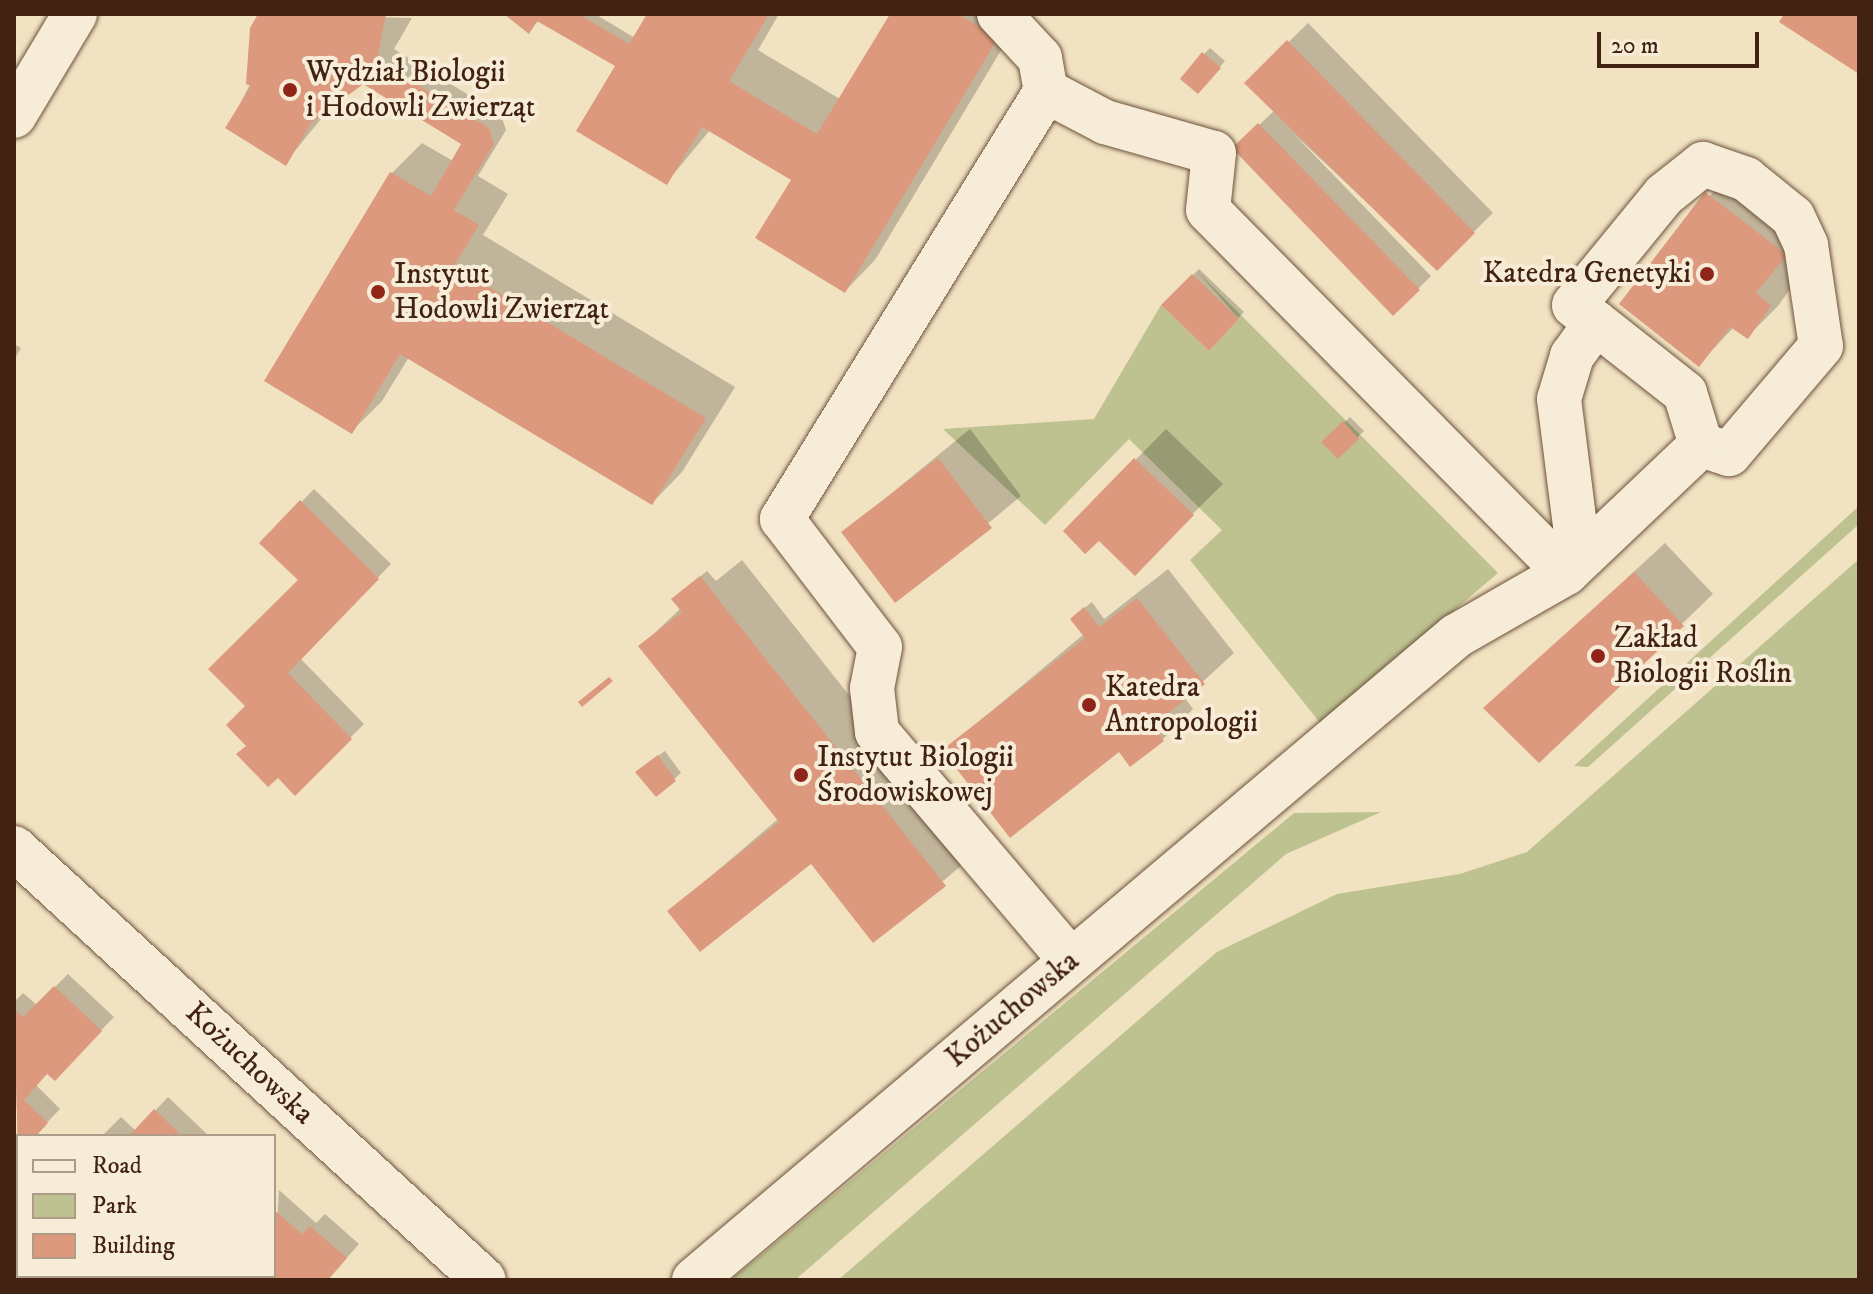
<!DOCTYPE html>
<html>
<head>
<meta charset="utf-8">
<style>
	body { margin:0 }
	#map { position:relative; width:1873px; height:1294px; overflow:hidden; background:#f1e2c1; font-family:"IM FELL DW Pica",serif }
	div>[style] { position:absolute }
	.green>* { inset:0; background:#bdc290 }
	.shadow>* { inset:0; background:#0003 }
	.building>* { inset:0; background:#dc997e }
	.roads { filter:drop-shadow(0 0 2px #6e523d) drop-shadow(0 0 2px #6e523d) }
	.minor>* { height:44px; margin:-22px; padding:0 22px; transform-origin:22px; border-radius:22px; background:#f6ecd7 }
	.dots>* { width:22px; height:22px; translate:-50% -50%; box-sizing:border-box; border:4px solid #f6ecd7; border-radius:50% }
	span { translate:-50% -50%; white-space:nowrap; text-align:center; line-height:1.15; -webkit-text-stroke:8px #f6ecd7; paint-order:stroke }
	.poi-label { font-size:30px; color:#422211 }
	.left { translate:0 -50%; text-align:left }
	.right { translate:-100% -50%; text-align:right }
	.street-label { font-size:30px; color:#422211 }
	.frame { position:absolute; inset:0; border:16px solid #422211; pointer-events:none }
	.legend { position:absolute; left:16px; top:1134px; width:260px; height:144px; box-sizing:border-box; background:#f6ecd7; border:2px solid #ae9b88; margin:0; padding:10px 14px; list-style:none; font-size:24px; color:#422211 }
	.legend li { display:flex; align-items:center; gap:16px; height:40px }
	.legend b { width:40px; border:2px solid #ae9b88 }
	.scale { position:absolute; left:1597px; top:32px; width:162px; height:36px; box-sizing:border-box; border:4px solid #422211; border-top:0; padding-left:10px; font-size:24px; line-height:28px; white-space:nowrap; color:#422211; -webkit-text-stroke:6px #f6ecd7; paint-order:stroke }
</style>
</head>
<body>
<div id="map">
	<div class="green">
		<i style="clip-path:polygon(1196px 270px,1498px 573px,1321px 724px,1190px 560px,1222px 530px,1129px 439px,1045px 525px,943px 429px,1094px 419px,1161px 305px,1209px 351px,1239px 319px)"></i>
		<i style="clip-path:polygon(1859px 506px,1859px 524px,1588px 767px,1574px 766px)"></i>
		<i style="clip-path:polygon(1859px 559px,1859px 1280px,838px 1280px,1217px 952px,1337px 894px,1460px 874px,1527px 852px)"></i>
		<i style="clip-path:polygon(1381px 812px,1286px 854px,795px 1280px,731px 1280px,1294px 813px)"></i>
	</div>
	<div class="shadow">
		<i style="clip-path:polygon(261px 14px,412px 18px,394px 49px,501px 115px,506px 130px,478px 176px,508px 194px,483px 235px,735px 387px,682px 472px,652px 503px,409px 357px,382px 401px,352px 431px,392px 173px,422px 143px,453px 161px,464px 143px,365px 83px,330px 108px,285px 163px,228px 127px,258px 69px)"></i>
		<i style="clip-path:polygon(517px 14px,595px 14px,635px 38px,649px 14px,779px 14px,758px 50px,840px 99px,892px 14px,1023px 14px,875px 260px,845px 291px,793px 179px,710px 130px,667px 182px,622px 59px,539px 20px,529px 32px)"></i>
		<i style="clip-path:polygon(1308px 23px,1493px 213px,1437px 268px,1294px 134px,1431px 276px,1393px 314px,1235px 148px,1275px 110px,1247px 83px)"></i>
		<i style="clip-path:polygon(1210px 48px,1225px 61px,1204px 85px,1204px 54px)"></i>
		<i style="clip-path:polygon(1737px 163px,1815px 223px,1785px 262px,1800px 275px,1778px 306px,1747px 337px,1734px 327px,1699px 364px,1622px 303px)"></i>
		<i style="clip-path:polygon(1199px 269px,1244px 312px,1209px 348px,1164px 305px)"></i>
		<i style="clip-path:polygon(14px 344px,21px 348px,14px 360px)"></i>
		<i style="clip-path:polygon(1350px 417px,1364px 431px,1338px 456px,1324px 442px)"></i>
		<i style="clip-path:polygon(970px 429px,1021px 496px,896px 600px,843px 533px)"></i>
		<i style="clip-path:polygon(1166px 429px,1223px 484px,1156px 550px,1065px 531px)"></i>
		<i style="clip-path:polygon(314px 489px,391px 564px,300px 658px,364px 724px,295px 793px,248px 745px,248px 706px,300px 580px,262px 543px)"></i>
		<i style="clip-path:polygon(1665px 543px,1713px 594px,1539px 761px,1486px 708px)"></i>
		<i style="clip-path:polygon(742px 560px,975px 854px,873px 940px,812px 861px,670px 911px,778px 819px,641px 646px,681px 608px,680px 593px,707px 571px,716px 581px)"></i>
		<i style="clip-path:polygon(1168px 569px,1234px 653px,1185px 698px,1193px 709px,1163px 739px,1131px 764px,1119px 750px,945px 750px,1084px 634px,1078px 613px,1092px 602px,1104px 619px)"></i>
		<i style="clip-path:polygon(665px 751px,681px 773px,656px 795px,644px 766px)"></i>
		<i style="clip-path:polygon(68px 974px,114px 1017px,55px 1078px,48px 1072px,36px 1085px,60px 1109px,34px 1136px,18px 1136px,18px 1149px,14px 1002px,23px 993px,37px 1005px)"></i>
		<i style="clip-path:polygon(168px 1097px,209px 1136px,102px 1136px,121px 1117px,136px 1131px)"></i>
		<i style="clip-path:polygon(279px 1190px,316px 1223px,325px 1214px,359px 1244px,327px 1280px,233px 1276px,274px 1276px)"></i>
		<i style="clip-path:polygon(157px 1276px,168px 1276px,172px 1280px,153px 1280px)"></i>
	</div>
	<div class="building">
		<i style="clip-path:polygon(258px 14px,386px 14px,377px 60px,489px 128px,494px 144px,454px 210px,479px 225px,454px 266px,706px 418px,652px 505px,400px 354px,352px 434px,264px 381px,390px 172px,431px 196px,461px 144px,363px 84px,311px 123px,286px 166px,225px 128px,251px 86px,246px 84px,250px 28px)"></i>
		<i style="clip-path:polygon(504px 14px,579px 14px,629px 44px,647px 14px,769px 14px,729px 81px,817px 134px,890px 14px,958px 14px,998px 38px,845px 293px,755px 238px,791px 180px,702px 127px,667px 185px,576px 131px,615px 66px,537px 21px,529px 34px)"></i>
		<i style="clip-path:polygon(1784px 14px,1859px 14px,1859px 74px,1779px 22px)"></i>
		<i style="clip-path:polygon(1287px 40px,1475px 233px,1437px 271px,1244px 83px)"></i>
		<i style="clip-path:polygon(1202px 52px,1221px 68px,1198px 94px,1180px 79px)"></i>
		<i style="clip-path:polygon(1258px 123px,1420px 290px,1393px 316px,1232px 148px)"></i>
		<i style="clip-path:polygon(1705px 192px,1787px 255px,1756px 293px,1771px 306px,1748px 339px,1730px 327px,1699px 367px,1619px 304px)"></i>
		<i style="clip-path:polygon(1192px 274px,1239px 319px,1209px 351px,1161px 305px)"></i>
		<i style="clip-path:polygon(1343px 421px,1359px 439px,1338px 459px,1321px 442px)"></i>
		<i style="clip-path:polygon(938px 458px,992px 528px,895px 603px,841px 532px)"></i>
		<i style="clip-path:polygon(1134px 458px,1194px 515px,1135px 576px,1099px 541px,1085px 554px,1063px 531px)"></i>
		<i style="clip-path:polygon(300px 500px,379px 579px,288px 673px,352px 739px,295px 796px,278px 778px,268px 787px,236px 754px,246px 746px,226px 725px,245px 706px,208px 669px,298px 580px,259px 543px)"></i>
		<i style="clip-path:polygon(1634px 572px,1684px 626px,1539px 763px,1483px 708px)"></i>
		<i style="clip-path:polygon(700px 576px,946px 886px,873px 943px,811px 864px,700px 952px,667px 911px,779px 822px,638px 646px,682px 612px,671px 599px)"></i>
		<i style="clip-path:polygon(1137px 598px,1205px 684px,1153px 725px,1164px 741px,1130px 767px,1119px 752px,1010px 838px,942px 750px,1085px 638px,1070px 619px,1084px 607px,1099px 627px)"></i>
		<i style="clip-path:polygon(609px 677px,613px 681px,582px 707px,578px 702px)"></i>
		<i style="clip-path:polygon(658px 755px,676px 781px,656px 797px,635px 772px)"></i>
		<i style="clip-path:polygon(54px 986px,102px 1031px,55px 1081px,47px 1074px,24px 1100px,48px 1123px,36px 1136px,18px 1136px,18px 1152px,14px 1009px,23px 1017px)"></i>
		<i style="clip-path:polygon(154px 1109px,182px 1136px,129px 1136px)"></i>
		<i style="clip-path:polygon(274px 1210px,302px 1234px,310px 1226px,347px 1258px,328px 1280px,230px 1276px,274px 1276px)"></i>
	</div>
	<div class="roads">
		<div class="minor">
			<i style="left:999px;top:14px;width:60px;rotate:47deg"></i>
			<i style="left:1040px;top:58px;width:34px;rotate:80deg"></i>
			<i style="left:1046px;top:91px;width:503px;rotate:121.67deg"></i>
			<i style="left:782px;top:519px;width:161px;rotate:52.6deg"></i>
			<i style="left:880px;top:647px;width:42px;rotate:101deg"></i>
			<i style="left:872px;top:688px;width:44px;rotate:83.5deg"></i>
			<i style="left:877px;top:732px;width:300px;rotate:49.7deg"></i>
			<i style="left:1046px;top:91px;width:67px;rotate:27.7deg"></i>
			<i style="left:1105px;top:122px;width:113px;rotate:15.9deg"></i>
			<i style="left:1214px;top:153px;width:57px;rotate:96deg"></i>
			<i style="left:1208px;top:210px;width:510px;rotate:45.4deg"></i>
			<i style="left:14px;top:116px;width:119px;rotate:-59.1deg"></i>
			<i style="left:1596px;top:323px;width:28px;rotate:-141deg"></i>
			<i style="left:1574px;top:305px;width:142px;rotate:-50.7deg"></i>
			<i style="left:1664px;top:195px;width:50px;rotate:-38.5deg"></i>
			<i style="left:1703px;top:164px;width:46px;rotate:19.2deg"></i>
			<i style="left:1746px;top:179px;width:60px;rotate:39deg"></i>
			<i style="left:1793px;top:217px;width:31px;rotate:65deg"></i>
			<i style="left:1806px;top:245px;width:102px;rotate:81.6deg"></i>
			<i style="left:1821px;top:346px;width:142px;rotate:130.4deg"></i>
			<i style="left:1729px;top:454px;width:29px;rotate:-162deg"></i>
			<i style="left:14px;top:848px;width:638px;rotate:42.59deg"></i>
			<i style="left:694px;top:1280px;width:998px;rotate:-40.2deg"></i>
			<i style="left:1456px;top:636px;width:127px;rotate:-29.8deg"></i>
			<i style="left:1566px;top:573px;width:186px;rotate:-43.5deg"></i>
			<i style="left:1701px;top:445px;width:54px;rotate:-107.1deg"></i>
			<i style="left:1685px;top:393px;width:113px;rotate:-141.8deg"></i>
			<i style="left:1596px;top:323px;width:41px;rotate:126deg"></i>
			<i style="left:1572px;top:356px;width:45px;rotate:106.8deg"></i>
			<i style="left:1559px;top:399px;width:160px;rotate:82.8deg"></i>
		</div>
	</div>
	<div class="dots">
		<i style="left:290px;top:90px;background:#8f2418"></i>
		<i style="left:1707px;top:274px;background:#8f2418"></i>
		<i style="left:378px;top:292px;background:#8f2418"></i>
		<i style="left:1598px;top:656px;background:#8f2418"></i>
		<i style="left:1089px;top:705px;background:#8f2418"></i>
		<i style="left:801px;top:775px;background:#8f2418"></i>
	</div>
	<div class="poi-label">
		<span class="left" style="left:306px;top:90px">Wydział Biologii<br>i Hodowli Zwierząt</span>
		<span class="right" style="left:1691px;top:274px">Katedra Genetyki</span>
		<span class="left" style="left:394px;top:292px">Instytut<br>Hodowli Zwierząt</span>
		<span class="left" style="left:1614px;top:656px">Zakład<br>Biologii Roślin</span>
		<span class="left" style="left:1105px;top:705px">Katedra<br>Antropologii</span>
		<span class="left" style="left:817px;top:775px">Instytut Biologii<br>Środowiskowej</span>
	</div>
	<div class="street-label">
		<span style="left:1013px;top:1010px;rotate:-40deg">Kożuchowska</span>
		<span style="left:249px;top:1064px;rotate:43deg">Kożuchowska</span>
	</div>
	<div class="frame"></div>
	<ul class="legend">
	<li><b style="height:10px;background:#f6ecd7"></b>Road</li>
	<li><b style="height:22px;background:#bdc290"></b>Park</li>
	<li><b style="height:22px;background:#dc997e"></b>Building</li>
	</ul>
	<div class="scale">20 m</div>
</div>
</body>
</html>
